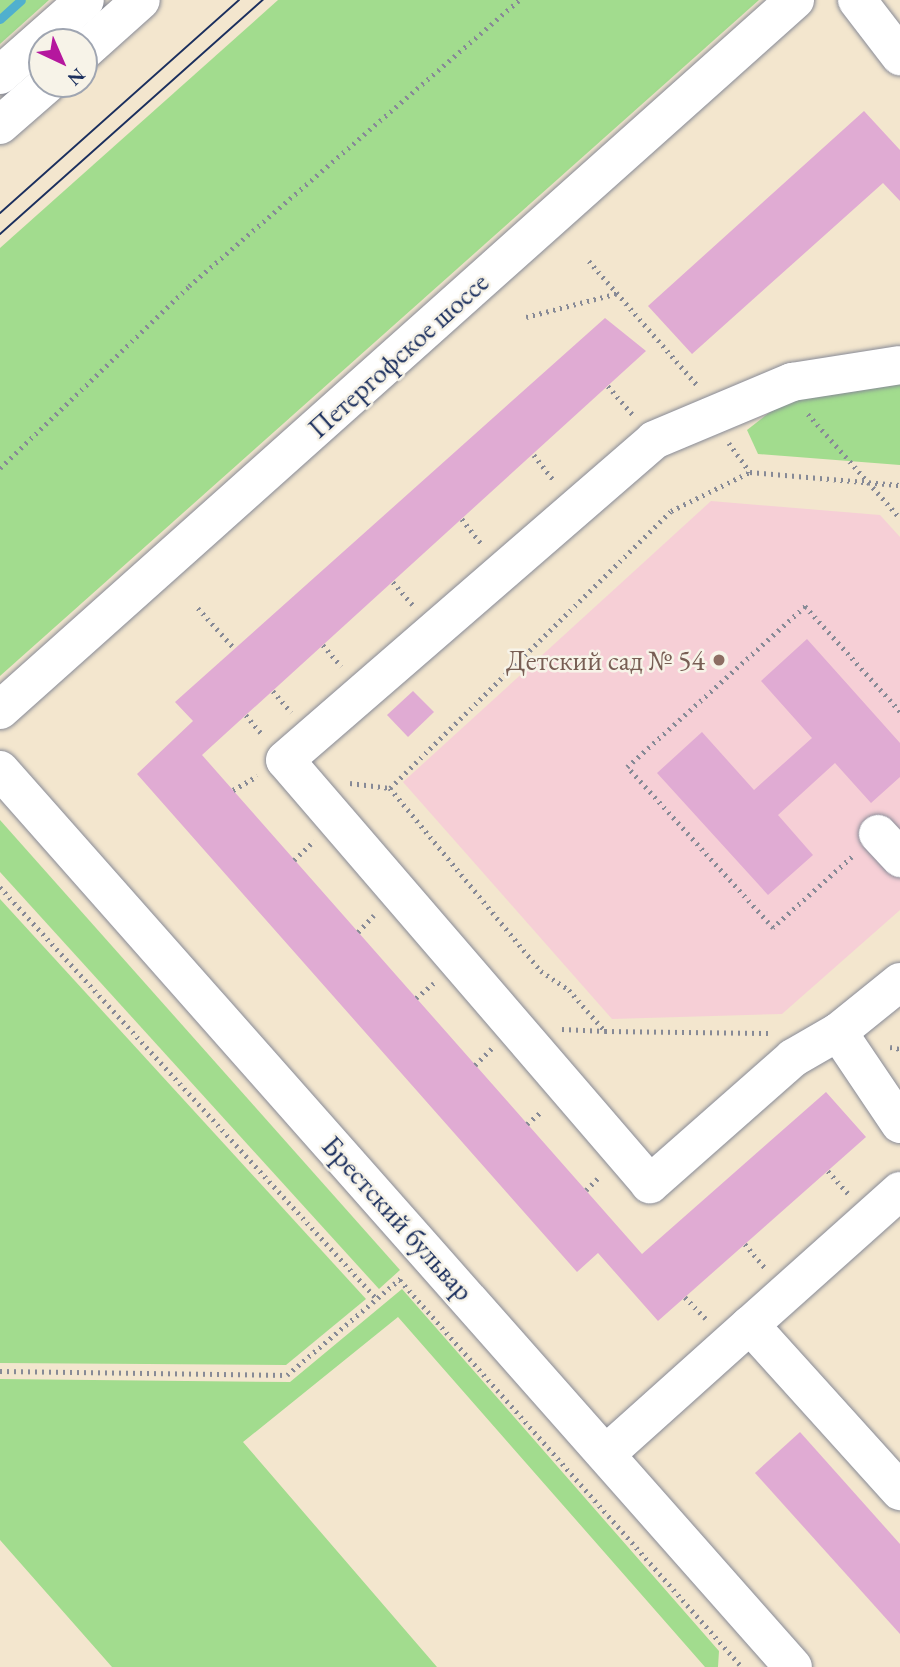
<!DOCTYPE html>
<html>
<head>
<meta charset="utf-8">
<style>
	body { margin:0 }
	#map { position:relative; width:900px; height:1667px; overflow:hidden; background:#f3e6ce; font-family:"EB Garamond",serif }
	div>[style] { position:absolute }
	.built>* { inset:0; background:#f6cfd6 }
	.green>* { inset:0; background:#a2dc8e }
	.stream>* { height:9px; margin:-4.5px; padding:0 4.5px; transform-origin:4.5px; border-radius:4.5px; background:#50b0ce }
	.building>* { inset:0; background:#e0abd3 }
	.path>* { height:4.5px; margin-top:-2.25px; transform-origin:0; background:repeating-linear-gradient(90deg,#878a96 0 2px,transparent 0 7px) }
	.roads { filter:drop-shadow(0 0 2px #878a96) drop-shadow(0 0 2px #878a96) }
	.minor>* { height:38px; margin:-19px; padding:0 19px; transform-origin:19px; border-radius:19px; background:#fff }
	.major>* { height:38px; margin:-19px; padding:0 19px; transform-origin:19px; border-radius:19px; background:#fff }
	.tram>* { height:2px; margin:-1px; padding:0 1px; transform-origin:1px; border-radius:1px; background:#1b2f5e }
	.dots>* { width:19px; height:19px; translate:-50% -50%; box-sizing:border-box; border:4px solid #f7f3e8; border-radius:50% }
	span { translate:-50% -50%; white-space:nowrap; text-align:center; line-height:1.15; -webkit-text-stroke:5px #f7f3e8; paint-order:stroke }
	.street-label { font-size:28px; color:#1b2f5e }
	.education-label { font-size:28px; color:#785e54 }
	.right { translate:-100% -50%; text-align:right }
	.north { position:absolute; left:28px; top:28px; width:70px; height:70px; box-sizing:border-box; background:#f7f3e8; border:2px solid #9fa5b1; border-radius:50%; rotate:136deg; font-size:19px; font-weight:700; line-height:28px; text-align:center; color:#1b2f5e }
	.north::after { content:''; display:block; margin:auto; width:24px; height:32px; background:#b5179e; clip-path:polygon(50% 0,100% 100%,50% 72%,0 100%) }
</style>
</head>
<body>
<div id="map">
	<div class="built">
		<i style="clip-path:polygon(711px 501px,880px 515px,900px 537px,900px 910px,782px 1014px,612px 1019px,403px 782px)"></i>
	</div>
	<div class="green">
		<i style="clip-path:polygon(0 0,49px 0,0 44px)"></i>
		<i style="clip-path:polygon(278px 0,759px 0,0 676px,0 248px)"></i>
		<i style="clip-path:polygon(900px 376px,900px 465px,758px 454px,747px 430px,792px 395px)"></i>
		<i style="clip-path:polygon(0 820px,400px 1270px,379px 1289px,0 872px)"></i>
		<i style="clip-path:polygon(0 899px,366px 1299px,286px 1365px,0 1363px)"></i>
		<i style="clip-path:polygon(402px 1289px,719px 1651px,718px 1667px,705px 1667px,398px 1317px,243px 1442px,437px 1667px,112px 1667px,0 1540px,0 1379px,290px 1382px)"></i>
	</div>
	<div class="stream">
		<i style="left:0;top:19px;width:28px;rotate:-42deg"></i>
	</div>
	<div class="building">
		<i style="clip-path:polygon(864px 111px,900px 150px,900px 201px,883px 183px,692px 354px,648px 306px)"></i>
		<i style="clip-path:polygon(605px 318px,646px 351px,202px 755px,642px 1254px,826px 1092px,866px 1137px,658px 1321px,598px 1253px,577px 1272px,137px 774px,193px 721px,175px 702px)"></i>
		<i style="clip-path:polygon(807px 639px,900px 743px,900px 777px,871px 803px,835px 763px,778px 815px,813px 855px,768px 895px,657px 773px,702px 732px,754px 790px,812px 738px,761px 681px)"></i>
		<i style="clip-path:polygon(413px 691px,434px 712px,408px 737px,387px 715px)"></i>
		<i style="clip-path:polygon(800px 1432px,900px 1544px,900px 1634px,755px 1473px)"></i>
	</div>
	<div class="path">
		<i style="left:589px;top:261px;width:167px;rotate:48.9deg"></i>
		<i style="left:526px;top:317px;width:95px;rotate:-14.6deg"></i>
		<i style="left:608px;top:386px;width:38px;rotate:49deg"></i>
		<i style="left:808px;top:414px;width:139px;rotate:48.5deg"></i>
		<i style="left:729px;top:443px;width:36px;rotate:54deg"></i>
		<i style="left:534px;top:455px;width:34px;rotate:52deg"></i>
		<i style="left:0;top:468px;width:262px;rotate:-43.9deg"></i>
		<i style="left:189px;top:286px;width:437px;rotate:-40.9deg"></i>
		<i style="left:462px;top:519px;width:34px;rotate:52deg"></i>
		<i style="left:393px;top:582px;width:30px;rotate:49deg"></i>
		<i style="left:198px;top:608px;width:55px;rotate:47.9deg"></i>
		<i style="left:323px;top:645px;width:28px;rotate:49deg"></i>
		<i style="left:273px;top:691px;width:28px;rotate:49deg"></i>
		<i style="left:246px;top:715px;width:26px;rotate:50deg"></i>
		<i style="left:350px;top:783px;width:40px;rotate:7.1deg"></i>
		<i style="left:390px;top:788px;width:395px;rotate:-44.6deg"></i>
		<i style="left:671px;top:511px;width:88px;rotate:-26.3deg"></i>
		<i style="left:750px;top:472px;width:151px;rotate:5deg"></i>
		<i style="left:390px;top:788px;width:237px;rotate:50.5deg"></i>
		<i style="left:541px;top:971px;width:34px;rotate:34deg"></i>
		<i style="left:569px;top:990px;width:55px;rotate:48.7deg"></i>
		<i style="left:605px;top:1031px;width:163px;rotate:0.7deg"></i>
		<i style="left:233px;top:790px;width:28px;rotate:-30deg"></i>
		<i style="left:852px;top:857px;width:106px;rotate:138.1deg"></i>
		<i style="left:773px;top:928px;width:217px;rotate:-132.2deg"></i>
		<i style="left:627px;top:767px;width:240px;rotate:-42.1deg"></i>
		<i style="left:805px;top:606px;width:142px;rotate:47.9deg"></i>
		<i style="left:294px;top:860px;width:28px;rotate:-44deg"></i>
		<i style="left:0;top:887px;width:558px;rotate:47.54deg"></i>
		<i style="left:358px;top:932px;width:23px;rotate:-47deg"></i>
		<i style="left:416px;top:998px;width:23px;rotate:-40deg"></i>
		<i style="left:562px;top:1029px;width:43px;rotate:2.7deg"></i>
		<i style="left:890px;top:1047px;width:10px;rotate:11deg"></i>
		<i style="left:475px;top:1065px;width:24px;rotate:-45deg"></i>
		<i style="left:527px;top:1124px;width:20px;rotate:-41deg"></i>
		<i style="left:828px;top:1171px;width:31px;rotate:48deg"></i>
		<i style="left:586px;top:1190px;width:20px;rotate:-45deg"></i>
		<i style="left:745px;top:1244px;width:31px;rotate:50deg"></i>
		<i style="left:400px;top:1280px;width:516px;rotate:48.53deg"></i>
		<i style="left:685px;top:1297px;width:30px;rotate:46deg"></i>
		<i style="left:0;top:1371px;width:287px;rotate:0.8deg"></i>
		<i style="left:287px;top:1375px;width:150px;rotate:-40.4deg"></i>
	</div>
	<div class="roads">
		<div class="minor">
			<i style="left:857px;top:0;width:71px;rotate:52.5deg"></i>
			<i style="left:0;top:710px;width:1066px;rotate:-41.77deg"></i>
			<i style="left:0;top:770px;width:1197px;rotate:48.52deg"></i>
			<i style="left:878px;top:834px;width:33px;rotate:47deg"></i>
			<i style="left:900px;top:982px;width:80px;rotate:141.1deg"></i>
			<i style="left:838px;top:1032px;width:111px;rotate:56deg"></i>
			<i style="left:838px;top:1032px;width:52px;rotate:150deg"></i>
			<i style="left:793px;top:1058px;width:191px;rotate:138.6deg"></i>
			<i style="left:650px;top:1184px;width:559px;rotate:-130.72deg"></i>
			<i style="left:285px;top:760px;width:488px;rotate:-40.9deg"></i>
			<i style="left:654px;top:440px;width:150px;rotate:-22.8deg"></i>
			<i style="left:792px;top:382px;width:109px;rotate:-8.9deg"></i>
			<i style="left:750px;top:1325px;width:201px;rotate:-41.8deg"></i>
			<i style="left:606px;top:1454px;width:193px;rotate:-41.9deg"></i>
			<i style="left:750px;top:1325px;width:224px;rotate:47.9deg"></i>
		</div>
		<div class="major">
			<i style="left:84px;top:51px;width:76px;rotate:-41.8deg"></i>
			<i style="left:0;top:75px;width:113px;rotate:-41.4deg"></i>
			<i style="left:0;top:125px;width:62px;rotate:-41.1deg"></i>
		</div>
	</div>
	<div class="tram">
		<i style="left:0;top:213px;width:320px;rotate:-41.7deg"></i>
		<i style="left:0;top:234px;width:352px;rotate:-41.7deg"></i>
	</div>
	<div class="dots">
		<i style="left:719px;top:660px;background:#8d6e63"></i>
	</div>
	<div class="street-label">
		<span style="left:398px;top:355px;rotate:-42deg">Петергофское шоссе</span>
		<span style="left:398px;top:1218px;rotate:48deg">Брестский бульвар</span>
	</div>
	<div class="education-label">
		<span class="right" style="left:705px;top:660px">Детский сад № 54</span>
	</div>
	<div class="north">N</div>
</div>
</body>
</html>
